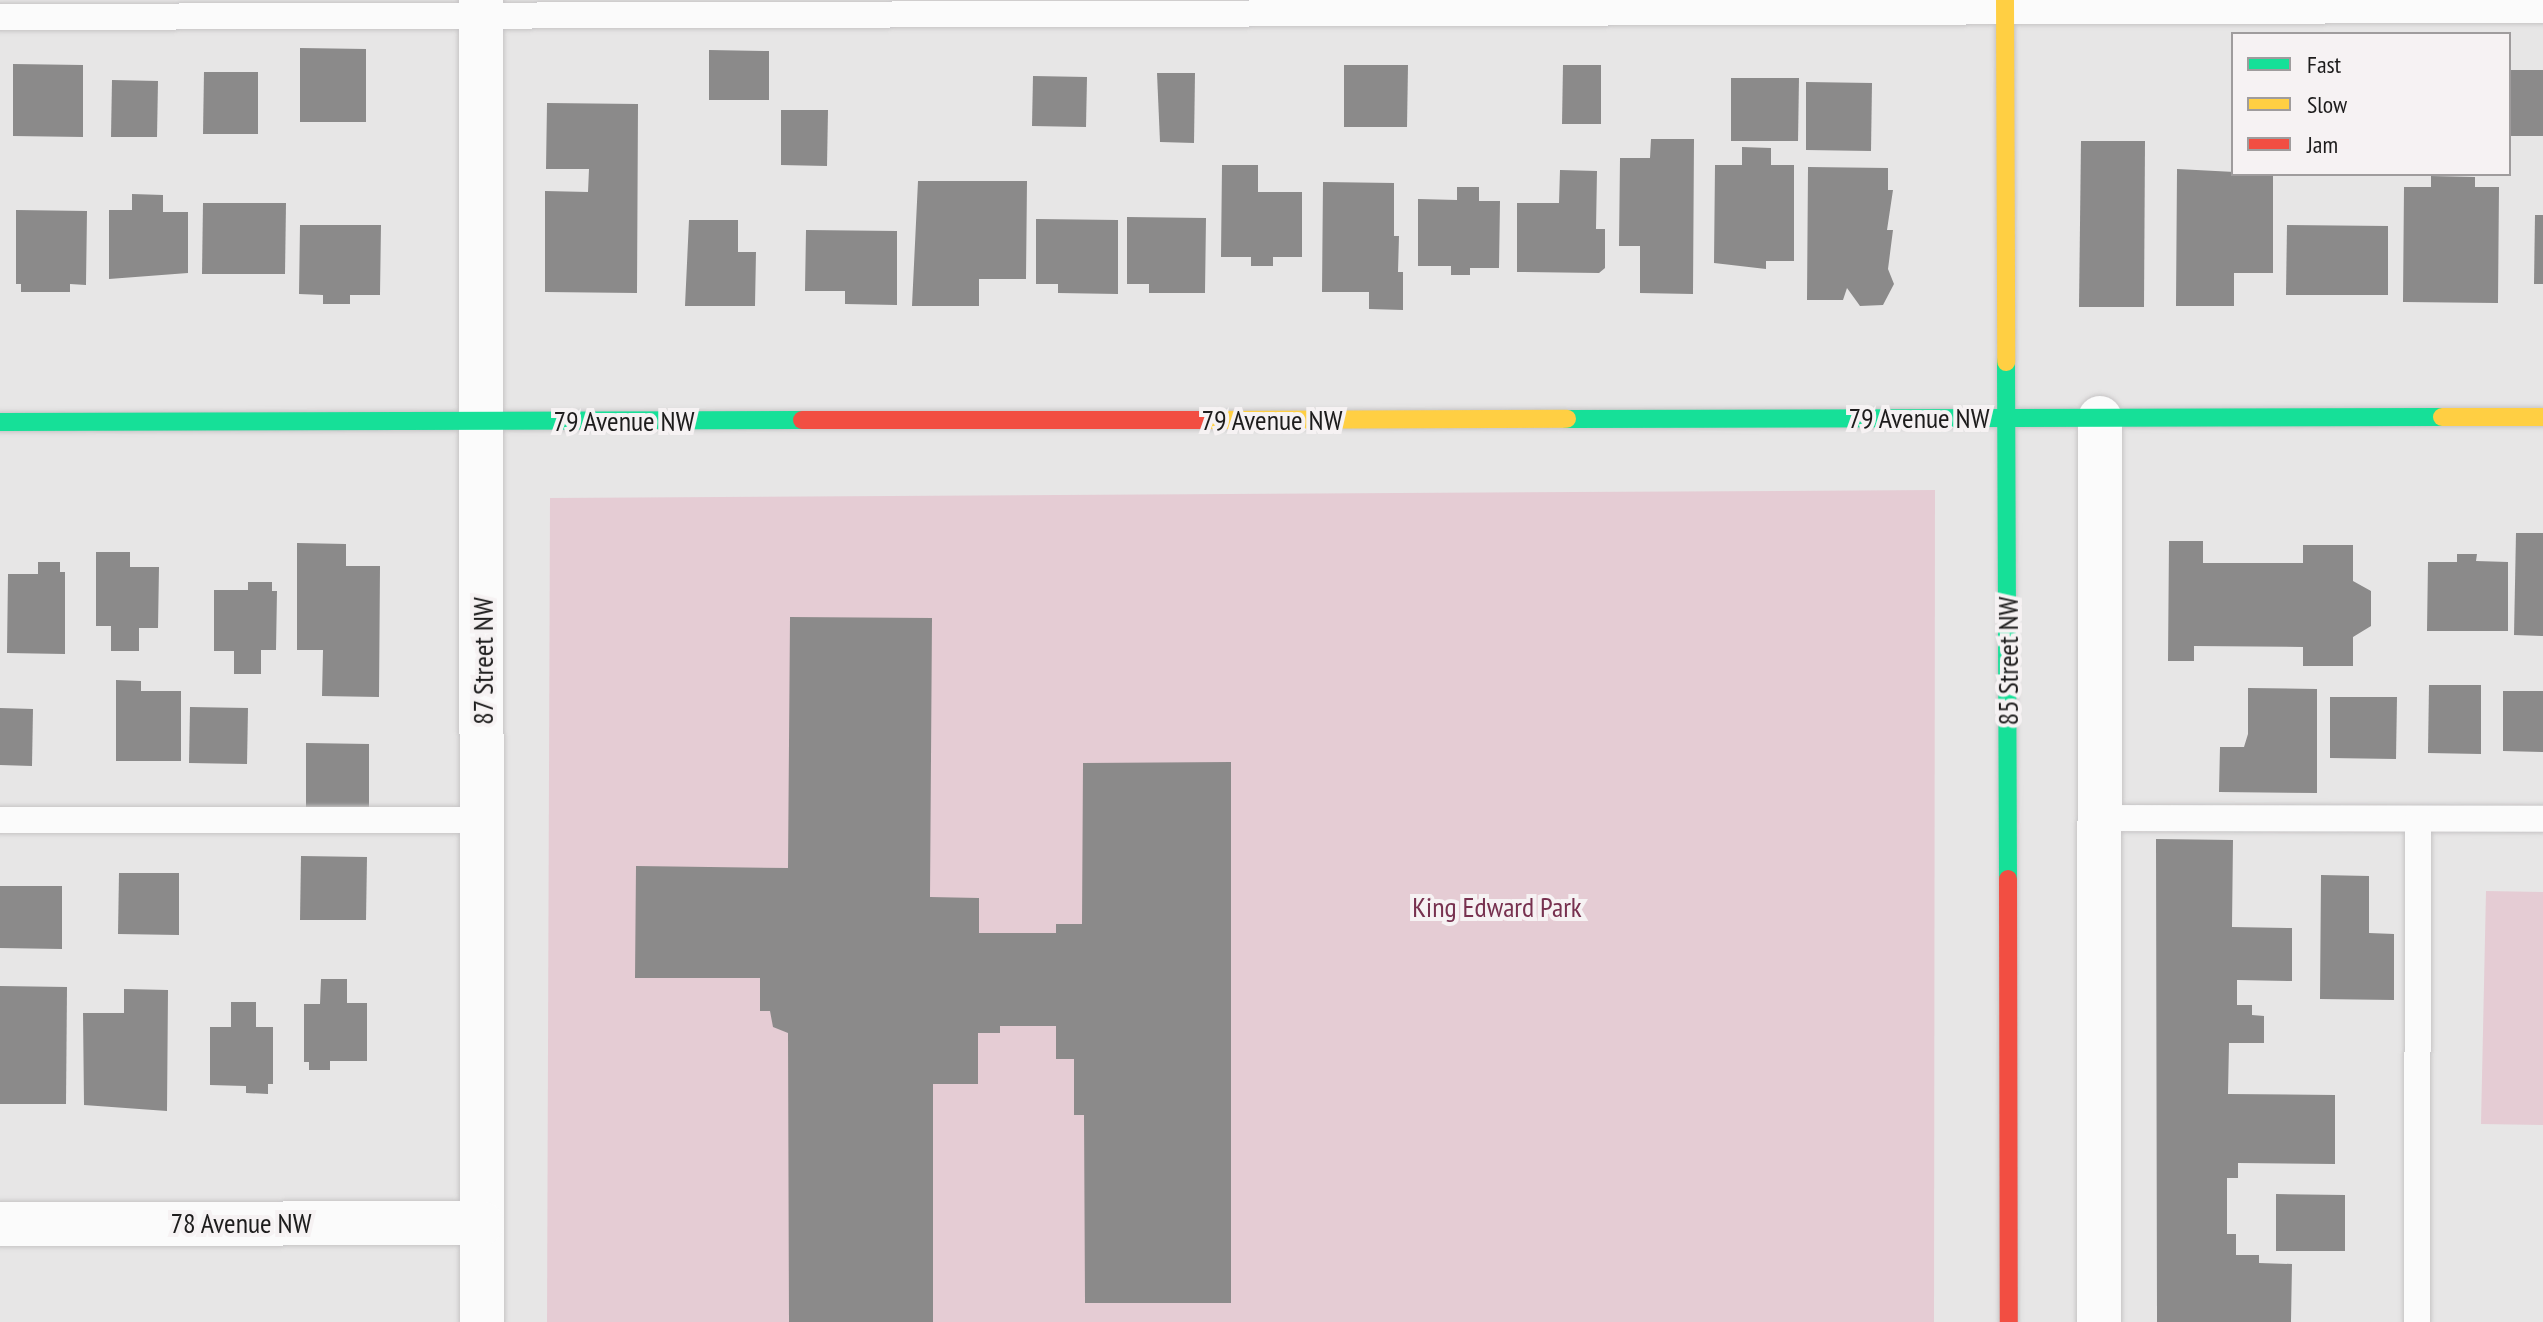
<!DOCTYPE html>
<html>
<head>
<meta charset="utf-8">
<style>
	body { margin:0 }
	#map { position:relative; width:2543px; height:1322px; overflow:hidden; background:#e7e6e6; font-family:"PT Sans Narrow",sans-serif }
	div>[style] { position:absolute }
	.green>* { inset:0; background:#e5ccd4 }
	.building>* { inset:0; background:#8b8a8a }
	.roads { filter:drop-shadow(0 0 2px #c6c4c5) drop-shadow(0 0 2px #c6c4c5) }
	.lane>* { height:26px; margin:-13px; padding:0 13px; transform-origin:13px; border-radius:13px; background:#fbfbfb }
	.street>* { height:44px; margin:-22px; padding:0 22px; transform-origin:22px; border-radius:22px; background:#fbfbfb }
	.fast>* { height:18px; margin:-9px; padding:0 9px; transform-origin:9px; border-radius:9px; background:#16e098 }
	.slow>* { height:18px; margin:-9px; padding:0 9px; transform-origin:9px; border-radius:9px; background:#ffcf43 }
	.jam>* { height:18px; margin:-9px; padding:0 9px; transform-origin:9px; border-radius:9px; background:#f24e42 }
	span { translate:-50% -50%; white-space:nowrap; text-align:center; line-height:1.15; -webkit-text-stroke:8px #f6f2f3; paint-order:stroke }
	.street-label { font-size:28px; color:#1d1c1c }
	.park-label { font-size:28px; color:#77314f }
	.legend { position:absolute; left:2231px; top:32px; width:280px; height:144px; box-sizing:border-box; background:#f6f2f3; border:2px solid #9f9c9d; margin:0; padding:10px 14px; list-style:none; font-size:24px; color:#1d1c1c }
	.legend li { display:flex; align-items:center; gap:16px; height:40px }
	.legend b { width:40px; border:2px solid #9f9c9d }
</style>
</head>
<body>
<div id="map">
	<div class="green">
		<i style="clip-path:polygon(1935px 490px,1934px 1322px,547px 1322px,550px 498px)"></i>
		<i style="clip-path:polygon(2486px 891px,2543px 892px,2543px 1125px,2481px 1124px)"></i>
	</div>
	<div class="building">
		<i style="clip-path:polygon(300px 48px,366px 49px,366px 122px,300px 122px)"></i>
		<i style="clip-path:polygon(709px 50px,769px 51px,769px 100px,709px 100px)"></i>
		<i style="clip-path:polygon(13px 64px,83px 65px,83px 137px,13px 136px)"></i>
		<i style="clip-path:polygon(1344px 65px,1408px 65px,1407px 127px,1344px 127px)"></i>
		<i style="clip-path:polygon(1563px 65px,1601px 65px,1601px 124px,1562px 124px)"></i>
		<i style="clip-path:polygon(2511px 70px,2543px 70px,2543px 136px,2511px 136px)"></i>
		<i style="clip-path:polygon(204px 72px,258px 72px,258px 134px,203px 134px)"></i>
		<i style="clip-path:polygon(1157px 73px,1195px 73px,1194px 143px,1160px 142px)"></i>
		<i style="clip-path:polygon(1033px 76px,1087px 77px,1086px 127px,1032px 126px)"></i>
		<i style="clip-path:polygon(1731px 78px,1799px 78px,1798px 141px,1731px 141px)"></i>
		<i style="clip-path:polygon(112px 80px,158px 81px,157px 137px,111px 137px)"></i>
		<i style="clip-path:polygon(1806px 82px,1872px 83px,1871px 151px,1806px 150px)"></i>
		<i style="clip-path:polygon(547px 103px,638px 104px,637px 293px,545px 292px,545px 191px,588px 192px,589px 169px,546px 169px)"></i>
		<i style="clip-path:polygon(781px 110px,828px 110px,827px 166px,781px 165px)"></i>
		<i style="clip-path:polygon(1651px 139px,1694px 139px,1693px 294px,1640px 293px,1640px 246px,1619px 246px,1620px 158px,1650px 158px)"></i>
		<i style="clip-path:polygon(2081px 141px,2145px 141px,2144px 307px,2079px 307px)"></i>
		<i style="clip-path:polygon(1742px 147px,1771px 148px,1771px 165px,1794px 165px,1794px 261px,1766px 261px,1766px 269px,1714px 263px,1715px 165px,1742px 165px)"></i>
		<i style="clip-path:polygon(1222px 165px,1258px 165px,1258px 192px,1302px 192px,1302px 257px,1273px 257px,1273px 266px,1251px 266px,1251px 257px,1221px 257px)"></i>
		<i style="clip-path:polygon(1808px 167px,1888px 168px,1888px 190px,1893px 190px,1887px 230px,1893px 230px,1888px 269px,1894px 284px,1883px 305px,1860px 306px,1847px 288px,1843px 300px,1807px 300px)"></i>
		<i style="clip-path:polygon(2177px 169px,2273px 174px,2273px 273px,2234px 273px,2234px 306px,2176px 306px)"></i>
		<i style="clip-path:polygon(1560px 170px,1597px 171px,1596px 229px,1605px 229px,1605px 268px,1599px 273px,1517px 272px,1517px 203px,1559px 203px)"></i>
		<i style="clip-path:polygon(2431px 176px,2475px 177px,2475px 187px,2499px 187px,2498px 303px,2403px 302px,2404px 187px,2431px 187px)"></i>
		<i style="clip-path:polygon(918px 181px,1027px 181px,1026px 279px,979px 279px,979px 306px,912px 306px)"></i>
		<i style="clip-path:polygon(1323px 182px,1394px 183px,1394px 236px,1399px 236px,1398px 272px,1403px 272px,1403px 310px,1369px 309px,1369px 292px,1322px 292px)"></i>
		<i style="clip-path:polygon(1457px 187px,1479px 187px,1479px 201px,1500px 201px,1499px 268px,1470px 268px,1470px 275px,1451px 275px,1451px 266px,1418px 266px,1418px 199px,1457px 200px)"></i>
		<i style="clip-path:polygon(132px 194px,163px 195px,163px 212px,188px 212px,188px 273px,109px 279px,109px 210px,132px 210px)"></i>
		<i style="clip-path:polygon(203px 203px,286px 203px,285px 274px,202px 274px)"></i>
		<i style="clip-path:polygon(16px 210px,87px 211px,86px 285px,70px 284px,70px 292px,21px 292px,21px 284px,16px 284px)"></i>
		<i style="clip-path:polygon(2535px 215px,2543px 215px,2543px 284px,2534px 284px)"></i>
		<i style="clip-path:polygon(1127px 217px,1206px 218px,1205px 293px,1149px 293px,1149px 284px,1127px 284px)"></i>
		<i style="clip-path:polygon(1036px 219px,1118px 220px,1118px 294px,1058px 293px,1058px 284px,1036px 284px)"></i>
		<i style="clip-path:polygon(689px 220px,738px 220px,738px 252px,756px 252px,755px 306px,685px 306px)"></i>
		<i style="clip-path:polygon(300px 225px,381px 225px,380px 295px,350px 295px,350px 304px,323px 304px,323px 295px,299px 294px)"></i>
		<i style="clip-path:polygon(2287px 225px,2388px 226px,2388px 295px,2286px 295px)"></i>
		<i style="clip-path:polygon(806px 230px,897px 231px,897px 305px,845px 304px,845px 291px,805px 291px)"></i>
		<i style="clip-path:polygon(2516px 533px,2543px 533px,2543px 636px,2514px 635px)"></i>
		<i style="clip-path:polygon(2169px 541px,2203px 541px,2203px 563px,2303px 563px,2303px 545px,2353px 545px,2353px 581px,2371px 591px,2371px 626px,2353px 637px,2353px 666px,2303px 666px,2303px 647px,2194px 646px,2194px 661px,2168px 661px)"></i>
		<i style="clip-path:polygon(297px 543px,346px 544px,346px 566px,380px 566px,379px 697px,322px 696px,323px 650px,297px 650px)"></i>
		<i style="clip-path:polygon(96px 552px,130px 552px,130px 567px,159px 567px,158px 628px,139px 628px,139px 651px,111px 651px,111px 626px,96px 626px)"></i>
		<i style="clip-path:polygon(2457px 554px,2477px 554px,2476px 561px,2508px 562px,2508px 631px,2427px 631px,2428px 562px,2457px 562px)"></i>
		<i style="clip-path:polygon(38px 562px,60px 562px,60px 572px,65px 572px,65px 654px,7px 653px,8px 574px,38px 574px)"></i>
		<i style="clip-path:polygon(248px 582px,272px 582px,272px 591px,277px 591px,276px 650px,261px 650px,261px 674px,234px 674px,234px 651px,214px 651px,214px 590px,248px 590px)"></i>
		<i style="clip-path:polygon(790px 617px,932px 618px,930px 897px,979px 898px,979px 933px,1056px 933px,1056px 924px,1082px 924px,1083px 763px,1231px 762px,1231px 1303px,1085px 1303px,1084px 1115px,1074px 1115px,1074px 1059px,1056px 1059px,1056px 1026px,1000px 1026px,1000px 1033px,978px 1033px,978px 1084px,933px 1084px,933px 1322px,789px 1322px,788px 1033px,773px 1027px,770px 1011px,760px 1011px,760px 978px,635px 978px,636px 866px,788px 868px)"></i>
		<i style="clip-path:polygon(116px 680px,141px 681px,141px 691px,181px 691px,181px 761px,116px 761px)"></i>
		<i style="clip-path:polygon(2429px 685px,2481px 685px,2481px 754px,2428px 753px)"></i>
		<i style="clip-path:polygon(2248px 688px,2317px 689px,2317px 793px,2219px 792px,2220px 747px,2244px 747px,2248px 734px)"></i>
		<i style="clip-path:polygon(2503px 691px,2543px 691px,2543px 752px,2503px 751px)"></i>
		<i style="clip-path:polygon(2330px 697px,2397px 697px,2396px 759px,2330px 758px)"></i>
		<i style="clip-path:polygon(190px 707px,248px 708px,247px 764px,189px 763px)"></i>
		<i style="clip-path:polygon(0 708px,33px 709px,32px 766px,0 765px)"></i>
		<i style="clip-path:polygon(306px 743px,369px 744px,369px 808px,306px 807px)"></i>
		<i style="clip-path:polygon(2156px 839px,2233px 840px,2232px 927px,2292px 928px,2292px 981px,2237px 980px,2237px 1005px,2252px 1005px,2252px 1015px,2264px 1016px,2264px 1043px,2229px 1043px,2228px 1094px,2335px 1095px,2335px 1164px,2238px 1163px,2238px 1178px,2227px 1178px,2227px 1234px,2236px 1234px,2236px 1255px,2259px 1255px,2259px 1263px,2292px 1264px,2291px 1322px,2157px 1322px)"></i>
		<i style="clip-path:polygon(301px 856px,367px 857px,366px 920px,300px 920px)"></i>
		<i style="clip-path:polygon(119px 873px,179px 873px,179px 935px,118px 934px)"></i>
		<i style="clip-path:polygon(2321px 875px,2369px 876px,2369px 933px,2394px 934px,2394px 1000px,2320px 999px)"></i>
		<i style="clip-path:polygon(0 886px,62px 886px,62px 949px,0 948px)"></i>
		<i style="clip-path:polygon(321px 979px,347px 979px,347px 1003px,367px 1003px,367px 1061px,330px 1061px,330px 1070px,309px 1070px,309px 1062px,304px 1062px,304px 1004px,320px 1004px)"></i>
		<i style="clip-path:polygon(0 986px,67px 987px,66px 1104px,0 1104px)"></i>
		<i style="clip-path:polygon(124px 989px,168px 990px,167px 1111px,84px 1105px,83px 1013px,124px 1013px)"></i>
		<i style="clip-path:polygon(231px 1002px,256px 1002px,256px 1027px,273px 1027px,273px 1084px,268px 1084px,268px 1094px,246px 1093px,246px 1086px,210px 1085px,210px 1027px,231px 1027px)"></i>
		<i style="clip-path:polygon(2276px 1194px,2345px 1195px,2345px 1251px,2276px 1251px)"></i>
	</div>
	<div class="roads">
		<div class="lane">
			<i style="left:0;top:17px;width:2543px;rotate:-0.16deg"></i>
			<i style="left:2100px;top:818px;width:443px;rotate:0.1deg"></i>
			<i style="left:0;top:820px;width:483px"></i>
			<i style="left:2417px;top:1322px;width:502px;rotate:-89.89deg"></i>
		</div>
		<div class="street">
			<i style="left:481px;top:0;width:1322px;rotate:89.96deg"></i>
			<i style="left:0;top:1224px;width:482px;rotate:-0.1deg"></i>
			<i style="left:2099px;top:1322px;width:904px;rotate:-89.94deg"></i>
		</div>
		<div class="fast">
			<i style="left:2006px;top:362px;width:517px;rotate:89.78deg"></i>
			<i style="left:1567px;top:419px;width:875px;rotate:-0.13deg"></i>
			<i style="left:0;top:422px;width:802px;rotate:-0.14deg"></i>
		</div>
		<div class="slow">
			<i style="left:2005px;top:0;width:362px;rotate:89.8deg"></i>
			<i style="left:2442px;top:417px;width:101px"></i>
			<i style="left:1203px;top:420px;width:364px;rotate:-0.2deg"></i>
		</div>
		<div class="jam">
			<i style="left:802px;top:420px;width:401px"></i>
			<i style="left:2008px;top:879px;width:443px;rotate:89.9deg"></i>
		</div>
	</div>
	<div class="street-label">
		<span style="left:1919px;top:418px">79 Avenue NW</span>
		<span style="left:1272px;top:420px">79 Avenue NW</span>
		<span style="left:624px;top:421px">79 Avenue NW</span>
		<span style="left:483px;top:661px;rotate:-90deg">87 Street NW</span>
		<span style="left:2008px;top:661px;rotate:-90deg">85 Street NW</span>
		<span style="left:241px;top:1223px">78 Avenue NW</span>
	</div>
	<div class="park-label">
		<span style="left:1497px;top:907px">King Edward Park</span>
	</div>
	<ul class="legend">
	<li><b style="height:10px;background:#16e098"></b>Fast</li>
	<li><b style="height:10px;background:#ffcf43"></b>Slow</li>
	<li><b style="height:10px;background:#f24e42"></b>Jam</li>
	</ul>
</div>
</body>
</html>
